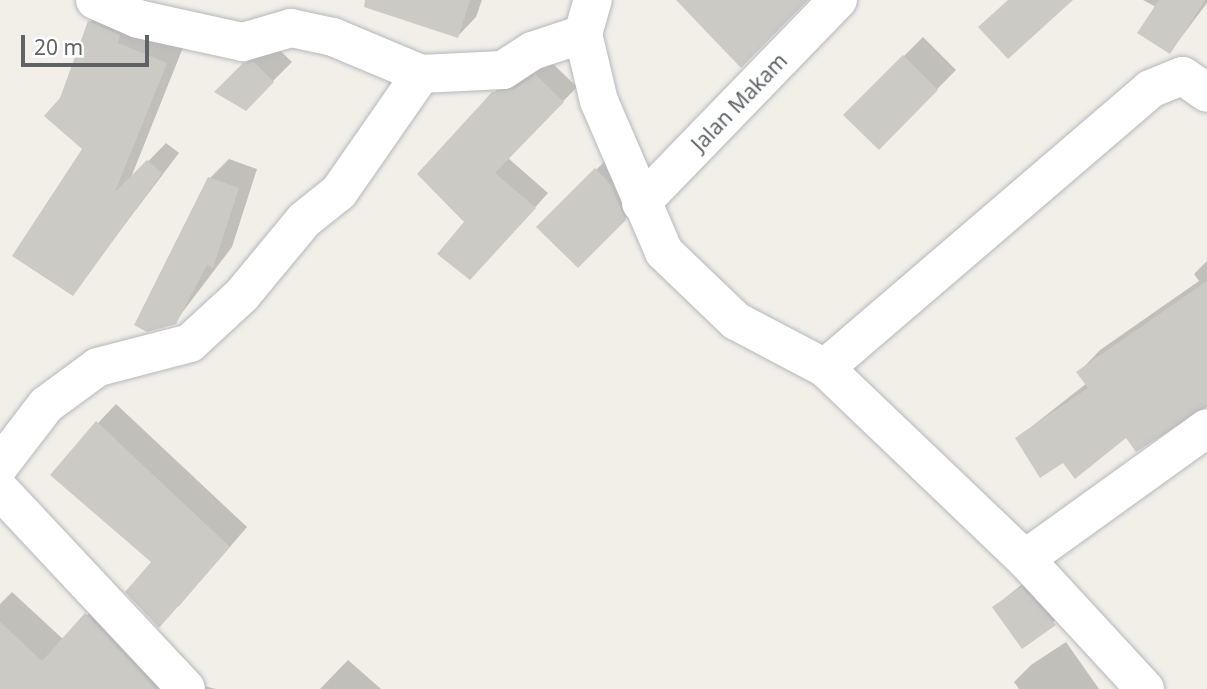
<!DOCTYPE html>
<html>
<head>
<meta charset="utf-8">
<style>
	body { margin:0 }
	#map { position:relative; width:1207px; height:689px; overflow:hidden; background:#f1efe8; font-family:"Noto Sans",sans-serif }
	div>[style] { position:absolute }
	.shadow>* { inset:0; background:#0003 }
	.building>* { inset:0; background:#cccac5 }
	.roads { filter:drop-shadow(0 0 2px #b5b8bc) drop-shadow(0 0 2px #b5b8bc) }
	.street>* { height:38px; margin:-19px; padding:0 19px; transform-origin:19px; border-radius:19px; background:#fff }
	span { translate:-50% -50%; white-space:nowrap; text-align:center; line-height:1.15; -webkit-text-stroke:5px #fff; paint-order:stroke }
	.street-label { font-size:21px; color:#5f6368 }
	.scale { position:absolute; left:21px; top:35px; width:128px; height:32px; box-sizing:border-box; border:4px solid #5f6368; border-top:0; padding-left:9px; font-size:21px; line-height:24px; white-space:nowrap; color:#5f6368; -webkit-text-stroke:5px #fff; paint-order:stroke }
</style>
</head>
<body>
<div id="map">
	<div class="shadow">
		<i style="clip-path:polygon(406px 0,482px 0,476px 17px,458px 36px)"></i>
		<i style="clip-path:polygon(1143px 0,1207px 0,1207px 3px,1170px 52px,1156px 7px)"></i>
		<i style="clip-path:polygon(108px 3px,184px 45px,130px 180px,166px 143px,179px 153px,72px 294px,85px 148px,61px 99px,90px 22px)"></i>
		<i style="clip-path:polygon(923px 37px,956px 70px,879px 148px,845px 115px)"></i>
		<i style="clip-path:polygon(273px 44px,292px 62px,245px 109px,217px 92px,263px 45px)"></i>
		<i style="clip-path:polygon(551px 62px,577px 87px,508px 158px,548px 193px,484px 264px,466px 222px,493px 94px,507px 79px)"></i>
		<i style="clip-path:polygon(615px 151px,644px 200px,578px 266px,539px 227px)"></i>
		<i style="clip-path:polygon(229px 159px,257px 169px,232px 247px,175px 322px,210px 178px)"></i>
		<i style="clip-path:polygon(1207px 261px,1207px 401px,1064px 461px,1017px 438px,1087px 383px,1079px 372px,1100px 350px,1199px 281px,1194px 274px)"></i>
		<i style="clip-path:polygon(116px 404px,247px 527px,178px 607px,98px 423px)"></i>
		<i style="clip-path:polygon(1041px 569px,1074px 605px,1022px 647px,994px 607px)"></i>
		<i style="clip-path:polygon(12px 592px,64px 640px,108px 593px,192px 683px,216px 689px,0 689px,0 604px)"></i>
		<i style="clip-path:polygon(1066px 642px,1099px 689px,1019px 689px,1014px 682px,1031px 665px)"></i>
		<i style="clip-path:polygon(348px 660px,381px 689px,320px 689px)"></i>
	</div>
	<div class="building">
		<i style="clip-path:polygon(365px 0,470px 0,458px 38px,364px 7px)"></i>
		<i style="clip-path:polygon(676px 0,808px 0,741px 68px)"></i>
		<i style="clip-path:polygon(1008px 0,1073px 0,1008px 59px,978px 27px)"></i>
		<i style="clip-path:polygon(1159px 0,1205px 0,1170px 54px,1137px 33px)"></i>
		<i style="clip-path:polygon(88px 21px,120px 35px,118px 43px,167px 63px,115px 192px,147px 160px,162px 173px,73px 296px,12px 256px,82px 149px,44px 116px,60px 98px)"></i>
		<i style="clip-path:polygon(903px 55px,938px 90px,879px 150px,843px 115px)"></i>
		<i style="clip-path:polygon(254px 62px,274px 82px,246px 111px,214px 92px,243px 63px)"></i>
		<i style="clip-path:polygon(536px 75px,564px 102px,495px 173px,536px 208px,470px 280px,437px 254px,464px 222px,417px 174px,492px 92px,514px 89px)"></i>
		<i style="clip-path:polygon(595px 168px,611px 185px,626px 220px,578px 268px,536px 227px)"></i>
		<i style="clip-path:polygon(208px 177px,239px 188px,213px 268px,207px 265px,176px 324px,147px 332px,134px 325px)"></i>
		<i style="clip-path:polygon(1207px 281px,1207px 407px,1136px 452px,1126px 438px,1075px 479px,1063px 463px,1040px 478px,1015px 438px,1088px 388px,1076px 372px)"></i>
		<i style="clip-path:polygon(96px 421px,230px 547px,159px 628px,125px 592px,151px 562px,50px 475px)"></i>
		<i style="clip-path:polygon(1021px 587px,1056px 625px,1022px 649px,992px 607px)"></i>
		<i style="clip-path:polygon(85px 613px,156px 689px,0 689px,0 622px,42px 661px)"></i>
	</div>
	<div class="roads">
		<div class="street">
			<i style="left:95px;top:0;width:47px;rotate:23.8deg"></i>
			<i style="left:138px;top:19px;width:107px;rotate:12.4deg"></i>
			<i style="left:243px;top:42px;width:50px;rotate:-16.3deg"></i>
			<i style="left:291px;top:28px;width:43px;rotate:12.1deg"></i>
			<i style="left:333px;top:37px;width:95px;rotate:22.8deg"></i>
			<i style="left:421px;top:74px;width:82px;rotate:-2.8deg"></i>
			<i style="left:503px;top:70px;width:35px;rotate:-33deg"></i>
			<i style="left:532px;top:51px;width:54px;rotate:-18.4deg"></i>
			<i style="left:583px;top:34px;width:69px;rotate:76.6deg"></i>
			<i style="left:599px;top:101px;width:164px;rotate:66.7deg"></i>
			<i style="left:664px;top:252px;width:100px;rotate:43.8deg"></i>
			<i style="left:736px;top:321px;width:101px;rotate:27.8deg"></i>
			<i style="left:825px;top:368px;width:277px;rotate:43.7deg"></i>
			<i style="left:1025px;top:559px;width:177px;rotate:47.3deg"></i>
			<i style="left:583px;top:34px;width:35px;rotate:-74deg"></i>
			<i style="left:641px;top:203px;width:283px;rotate:-45.9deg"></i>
			<i style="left:825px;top:368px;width:428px;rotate:-40.6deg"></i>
			<i style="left:1150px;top:89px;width:35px;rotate:-22deg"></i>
			<i style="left:1183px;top:76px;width:29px;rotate:35deg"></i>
			<i style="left:0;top:465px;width:76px;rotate:-52.5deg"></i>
			<i style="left:46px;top:405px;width:64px;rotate:-36.2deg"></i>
			<i style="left:98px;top:367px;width:95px;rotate:-14.6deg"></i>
			<i style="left:190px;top:343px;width:71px;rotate:-42.7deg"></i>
			<i style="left:242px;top:295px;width:97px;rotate:-50.4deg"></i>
			<i style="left:304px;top:220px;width:45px;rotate:-38.7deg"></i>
			<i style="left:339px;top:192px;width:144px;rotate:-55.2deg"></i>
			<i style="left:0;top:490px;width:272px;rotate:46.9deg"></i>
			<i style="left:1025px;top:559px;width:224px;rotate:-35.7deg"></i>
		</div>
	</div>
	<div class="street-label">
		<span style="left:739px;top:102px;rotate:-46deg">Jalan Makam</span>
	</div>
	<div class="scale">20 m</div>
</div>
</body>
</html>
